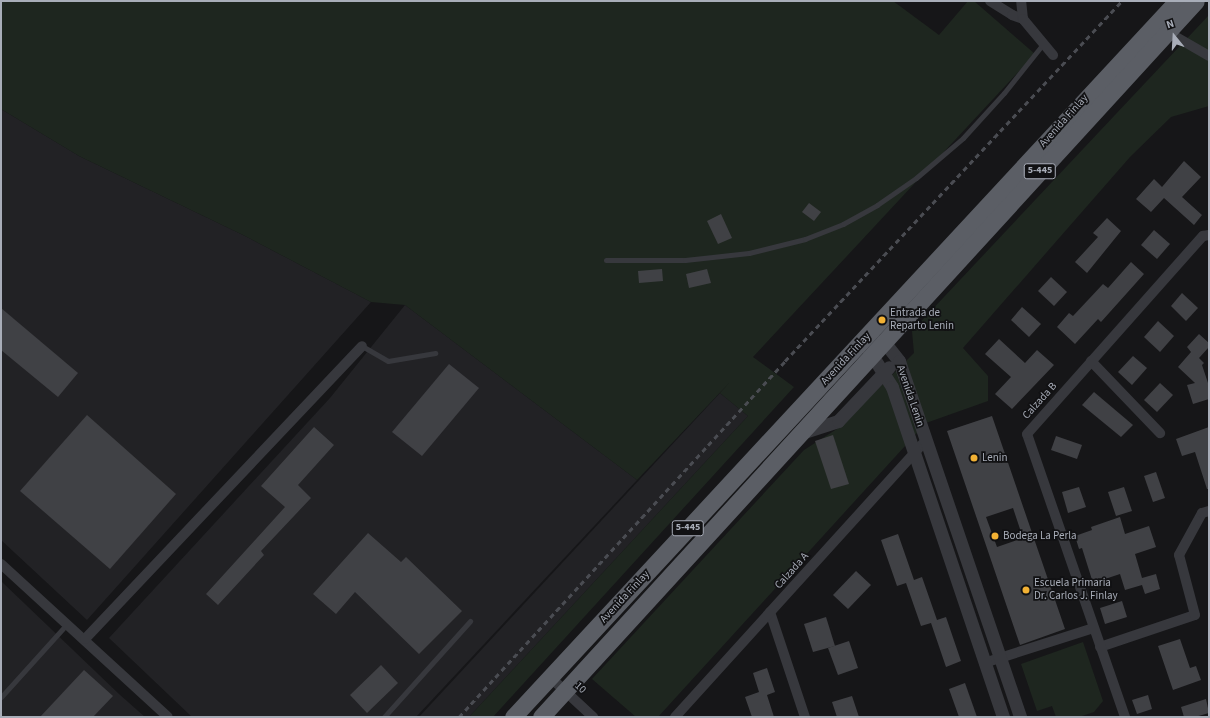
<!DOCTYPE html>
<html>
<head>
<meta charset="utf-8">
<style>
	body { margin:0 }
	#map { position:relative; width:1210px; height:718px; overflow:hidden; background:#161618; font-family:"Source Sans 3",sans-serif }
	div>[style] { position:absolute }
	.built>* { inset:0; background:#222225 }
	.green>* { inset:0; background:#1e261f }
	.building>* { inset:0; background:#404145 }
	.service>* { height:5px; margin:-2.5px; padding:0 2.5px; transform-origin:2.5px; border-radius:2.5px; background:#37383d }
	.minor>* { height:10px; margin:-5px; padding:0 5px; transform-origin:5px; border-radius:5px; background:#37383d }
	.tertiary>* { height:13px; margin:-6.5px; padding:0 6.5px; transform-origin:6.5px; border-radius:6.5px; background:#37383d }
	.trunk>* { height:17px; margin:-8.5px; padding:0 8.5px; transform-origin:8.5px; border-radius:8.5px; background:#5b5e65 }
	.rail>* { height:3px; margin-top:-1.5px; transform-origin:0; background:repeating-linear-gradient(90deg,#4a4c52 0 5px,transparent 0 9px) }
	.dots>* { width:11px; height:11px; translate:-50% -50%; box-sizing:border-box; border:2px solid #111113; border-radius:50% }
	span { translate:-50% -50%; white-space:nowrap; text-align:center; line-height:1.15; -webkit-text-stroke:3.5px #111113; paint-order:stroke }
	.shield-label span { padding:1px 3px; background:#111113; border:1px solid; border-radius:3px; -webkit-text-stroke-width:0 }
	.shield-label { font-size:10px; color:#a8adb8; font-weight:700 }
	.street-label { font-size:11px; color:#a8adb8 }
	.poi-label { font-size:11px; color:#a8adb8 }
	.left { translate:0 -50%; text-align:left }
	.frame { position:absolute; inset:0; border:2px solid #a8adb8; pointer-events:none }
	.north { position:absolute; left:1154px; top:16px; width:40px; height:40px; -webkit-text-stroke:3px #111113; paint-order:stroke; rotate:342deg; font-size:11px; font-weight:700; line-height:16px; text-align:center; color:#a8adb8 }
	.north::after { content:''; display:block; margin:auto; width:14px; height:18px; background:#a8adb8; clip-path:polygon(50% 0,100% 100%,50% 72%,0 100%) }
</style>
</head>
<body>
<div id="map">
	<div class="built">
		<i style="clip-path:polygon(1px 109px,79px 156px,243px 235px,371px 302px,87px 620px,1px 540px)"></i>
		<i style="clip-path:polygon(405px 305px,637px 480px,416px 717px,192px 717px,109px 638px,330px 398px)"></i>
		<i style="clip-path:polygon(720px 393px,748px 416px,469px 717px,419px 717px)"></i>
		<i style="clip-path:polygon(1px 581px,119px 694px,145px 717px,1px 717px)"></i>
	</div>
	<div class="green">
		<i style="clip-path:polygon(1px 1px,893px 1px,939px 35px,968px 1px,974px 1px,1035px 54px,753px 357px,794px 387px,493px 717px,469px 717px,748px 416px,720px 393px,730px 382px,637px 480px,405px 305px,371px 302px,243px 235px,79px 156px,1px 109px)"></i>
		<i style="clip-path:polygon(1209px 15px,1209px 106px,1171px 117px,1130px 157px,963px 348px,988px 376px,988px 401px,926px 423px,658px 717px,636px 717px,592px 679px,804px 450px,840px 427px,914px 353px,912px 331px)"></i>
		<i style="clip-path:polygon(1083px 642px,1103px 701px,1094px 712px,1079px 717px,1056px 717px,1052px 706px,1037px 711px,1021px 664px)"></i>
	</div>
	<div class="building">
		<i style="clip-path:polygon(1184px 161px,1201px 177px,1182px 197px,1202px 215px,1194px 225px,1164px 198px,1151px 212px,1136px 199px,1154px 179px,1162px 187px)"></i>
		<i style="clip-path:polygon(809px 203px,821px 212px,814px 221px,802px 212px)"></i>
		<i style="clip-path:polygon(721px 214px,732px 238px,718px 244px,707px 221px)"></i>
		<i style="clip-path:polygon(1107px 218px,1121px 231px,1087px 273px,1075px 262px,1098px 237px,1093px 233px)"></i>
		<i style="clip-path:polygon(1154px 230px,1170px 244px,1157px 259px,1141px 245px)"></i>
		<i style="clip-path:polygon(1131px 262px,1144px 274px,1101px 322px,1098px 319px,1075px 344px,1057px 327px,1069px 313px,1073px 316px,1103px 284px,1108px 288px)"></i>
		<i style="clip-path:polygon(662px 269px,663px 281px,639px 283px,638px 271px)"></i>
		<i style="clip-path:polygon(707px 269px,711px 283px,689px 288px,686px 274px)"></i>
		<i style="clip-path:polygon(1051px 277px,1067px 292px,1054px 306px,1038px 291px)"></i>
		<i style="clip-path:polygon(1182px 293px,1198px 308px,1186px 321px,1171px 306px)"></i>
		<i style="clip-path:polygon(1022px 307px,1041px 324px,1029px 337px,1011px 320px)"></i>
		<i style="clip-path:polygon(1px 308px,78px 373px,58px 397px,1px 350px)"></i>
		<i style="clip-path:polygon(1158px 321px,1174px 336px,1160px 352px,1144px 337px)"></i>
		<i style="clip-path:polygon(1199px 334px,1209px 343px,1209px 347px,1199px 358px,1204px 363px,1202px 365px,1209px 386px,1209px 399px,1193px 404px,1187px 385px,1195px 383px,1178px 367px,1191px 352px,1187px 347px)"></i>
		<i style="clip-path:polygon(999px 339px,1025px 363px,1037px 350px,1054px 365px,1012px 409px,995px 394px,1011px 377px,985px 354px)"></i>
		<i style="clip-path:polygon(1133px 356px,1147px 368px,1132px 385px,1118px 372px)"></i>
		<i style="clip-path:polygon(449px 364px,479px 388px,422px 456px,392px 432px)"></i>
		<i style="clip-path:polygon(1160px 383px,1173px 395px,1157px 412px,1144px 400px)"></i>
		<i style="clip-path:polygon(1094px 392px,1133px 425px,1121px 437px,1082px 405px)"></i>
		<i style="clip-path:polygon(87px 415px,176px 494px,110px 569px,20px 491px)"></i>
		<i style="clip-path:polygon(evenodd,992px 416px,1065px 629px,1020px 645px,947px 431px,992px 416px,1013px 508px,1023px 538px,997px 547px,986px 517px,1013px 508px)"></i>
		<i style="clip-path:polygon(314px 427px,334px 445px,298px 485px,311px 498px,261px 551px,264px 555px,218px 605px,206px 594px,285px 507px,261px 486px)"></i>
		<i style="clip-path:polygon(1209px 427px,1209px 489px,1207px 489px,1195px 452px,1182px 456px,1176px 439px)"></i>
		<i style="clip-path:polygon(833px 435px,849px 484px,831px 489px,815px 441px)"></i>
		<i style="clip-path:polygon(1056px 436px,1082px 445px,1077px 459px,1051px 450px)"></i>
		<i style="clip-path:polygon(1156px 472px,1165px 498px,1153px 502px,1144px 476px)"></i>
		<i style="clip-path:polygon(1079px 487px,1086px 507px,1068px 513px,1062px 492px)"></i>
		<i style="clip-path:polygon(1124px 487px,1132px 511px,1116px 516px,1108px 492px)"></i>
		<i style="clip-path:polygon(1120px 517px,1125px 534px,1149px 526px,1156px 547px,1135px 554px,1142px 578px,1156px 574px,1160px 589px,1145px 594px,1142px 585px,1125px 590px,1120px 574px,1093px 583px,1082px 548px,1079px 549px,1075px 536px,1092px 530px,1091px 527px)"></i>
		<i style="clip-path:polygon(368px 533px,401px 562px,406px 557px,462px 611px,419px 654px,355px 592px,336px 614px,313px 594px)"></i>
		<i style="clip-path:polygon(898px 534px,914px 580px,922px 577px,937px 620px,946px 617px,961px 661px,946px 667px,931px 623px,921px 626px,906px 583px,897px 586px,881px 540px)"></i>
		<i style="clip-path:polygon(856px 571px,871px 585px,848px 609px,833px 595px)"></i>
		<i style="clip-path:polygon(1122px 601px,1127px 617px,1105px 624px,1100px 608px)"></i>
		<i style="clip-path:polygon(826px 617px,835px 646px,813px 652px,804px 624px)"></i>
		<i style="clip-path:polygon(1180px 639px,1190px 668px,1196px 666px,1201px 680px,1173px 690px,1158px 646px)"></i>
		<i style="clip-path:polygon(849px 641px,858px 668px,838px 675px,828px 648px)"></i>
		<i style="clip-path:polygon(381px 665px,398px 683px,367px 713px,350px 695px)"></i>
		<i style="clip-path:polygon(767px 668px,775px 692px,767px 695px,774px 717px,752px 717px,745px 697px,759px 692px,753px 673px)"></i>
		<i style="clip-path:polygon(84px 670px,113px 696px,93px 717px,40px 717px)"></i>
		<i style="clip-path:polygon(965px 683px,977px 717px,959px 717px,949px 689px)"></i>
		<i style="clip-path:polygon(1148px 695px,1152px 709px,1137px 714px,1132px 700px)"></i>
		<i style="clip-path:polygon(852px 696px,859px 717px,837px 717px,832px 702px)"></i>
		<i style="clip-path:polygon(1206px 699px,1209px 713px,1195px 717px,1184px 717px,1181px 707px)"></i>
	</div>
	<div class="service">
		<i style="left:606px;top:260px;width:79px"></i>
		<i style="left:685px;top:260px;width:64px;rotate:-6.2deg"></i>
		<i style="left:749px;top:253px;width:58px;rotate:-14deg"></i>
		<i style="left:805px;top:239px;width:41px;rotate:-21.5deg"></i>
		<i style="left:843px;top:224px;width:39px;rotate:-29deg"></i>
		<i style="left:877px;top:205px;width:47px;rotate:-34.7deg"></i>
		<i style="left:916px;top:178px;width:62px;rotate:-40.4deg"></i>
		<i style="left:963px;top:138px;width:61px;rotate:-47.7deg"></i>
		<i style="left:1004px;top:93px;width:63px;rotate:-51.5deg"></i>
		<i style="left:362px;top:346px;width:30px;rotate:30deg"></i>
		<i style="left:388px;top:361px;width:48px;rotate:-9.7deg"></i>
		<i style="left:1px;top:697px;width:98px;rotate:-47.9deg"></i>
		<i style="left:384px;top:717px;width:129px;rotate:-48.1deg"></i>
	</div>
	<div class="minor">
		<i style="left:990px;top:1px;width:26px;rotate:32deg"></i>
		<i style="left:1012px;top:15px;width:12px;rotate:20deg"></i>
		<i style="left:1023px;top:19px;width:18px;rotate:-96deg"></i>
		<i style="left:1023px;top:19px;width:47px;rotate:50.2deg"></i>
		<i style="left:1164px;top:30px;width:52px;rotate:30deg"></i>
		<i style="left:1091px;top:361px;width:100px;rotate:46.2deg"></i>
		<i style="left:1px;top:564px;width:226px;rotate:42.5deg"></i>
		<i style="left:770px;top:612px;width:111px;rotate:71.6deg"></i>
		<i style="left:85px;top:639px;width:403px;rotate:-46.6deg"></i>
		<i style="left:1100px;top:647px;width:100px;rotate:-18.6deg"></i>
		<i style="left:1195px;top:615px;width:62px;rotate:-104.9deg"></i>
		<i style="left:1179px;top:555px;width:48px;rotate:-61.3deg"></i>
		<i style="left:1202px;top:513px;width:7px;rotate:-16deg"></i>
		<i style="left:984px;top:663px;width:115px;rotate:-17.7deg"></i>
		<i style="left:550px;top:677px;width:59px;rotate:42.9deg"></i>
		<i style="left:675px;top:717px;width:374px;rotate:-47.8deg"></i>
		<i style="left:1125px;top:717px;width:299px;rotate:-109.1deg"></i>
		<i style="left:1027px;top:434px;width:265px;rotate:-48.4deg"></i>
		<i style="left:1203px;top:236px;width:6px;rotate:-9deg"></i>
	</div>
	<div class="tertiary">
		<i style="left:875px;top:341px;width:10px;rotate:11deg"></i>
		<i style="left:885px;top:343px;width:23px;rotate:52deg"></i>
		<i style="left:899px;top:361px;width:376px;rotate:71.2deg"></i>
		<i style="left:868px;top:349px;width:45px;rotate:57.7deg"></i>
		<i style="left:892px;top:387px;width:348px;rotate:71.4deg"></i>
		<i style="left:801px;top:433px;width:39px;rotate:-18deg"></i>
		<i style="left:838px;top:421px;width:74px;rotate:-46.6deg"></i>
	</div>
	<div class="trunk">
		<i style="left:513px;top:717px;width:976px;rotate:-47.16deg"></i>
		<i style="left:541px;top:717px;width:970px;rotate:-47.55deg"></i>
	</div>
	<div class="rail">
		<i style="left:459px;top:717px;width:483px;rotate:-47.5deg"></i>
		<i style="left:785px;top:361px;width:493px;rotate:-46.9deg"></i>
	</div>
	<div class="dots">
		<i style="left:882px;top:320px;background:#f2b134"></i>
		<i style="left:974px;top:458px;background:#f2b134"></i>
		<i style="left:995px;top:536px;background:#f2b134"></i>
		<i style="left:1026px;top:590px;background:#f2b134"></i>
	</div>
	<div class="shield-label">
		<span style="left:1040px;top:171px">5-445</span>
		<span style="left:688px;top:528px">5-445</span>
	</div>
	<div class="street-label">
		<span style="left:1064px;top:121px;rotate:-48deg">Avenida Finlay</span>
		<span style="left:846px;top:359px;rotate:-47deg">Avenida Finlay</span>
		<span style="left:910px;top:396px;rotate:71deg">Avenida Lenin</span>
		<span style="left:1040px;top:401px;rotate:-48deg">Calzada B</span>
		<span style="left:792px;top:571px;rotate:-48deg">Calzada A</span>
		<span style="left:625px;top:597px;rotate:-47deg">Avenida Finlay</span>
		<span style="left:580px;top:688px;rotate:43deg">10</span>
	</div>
	<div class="poi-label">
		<span class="left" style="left:890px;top:320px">Entrada de<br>Reparto Lenin</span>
		<span class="left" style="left:982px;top:458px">Lenin</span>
		<span class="left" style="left:1003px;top:536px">Bodega La Perla</span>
		<span class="left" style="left:1034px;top:590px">Escuela Primaria<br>Dr. Carlos J. Finlay</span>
	</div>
	<div class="frame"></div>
	<div class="north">N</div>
</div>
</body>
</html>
